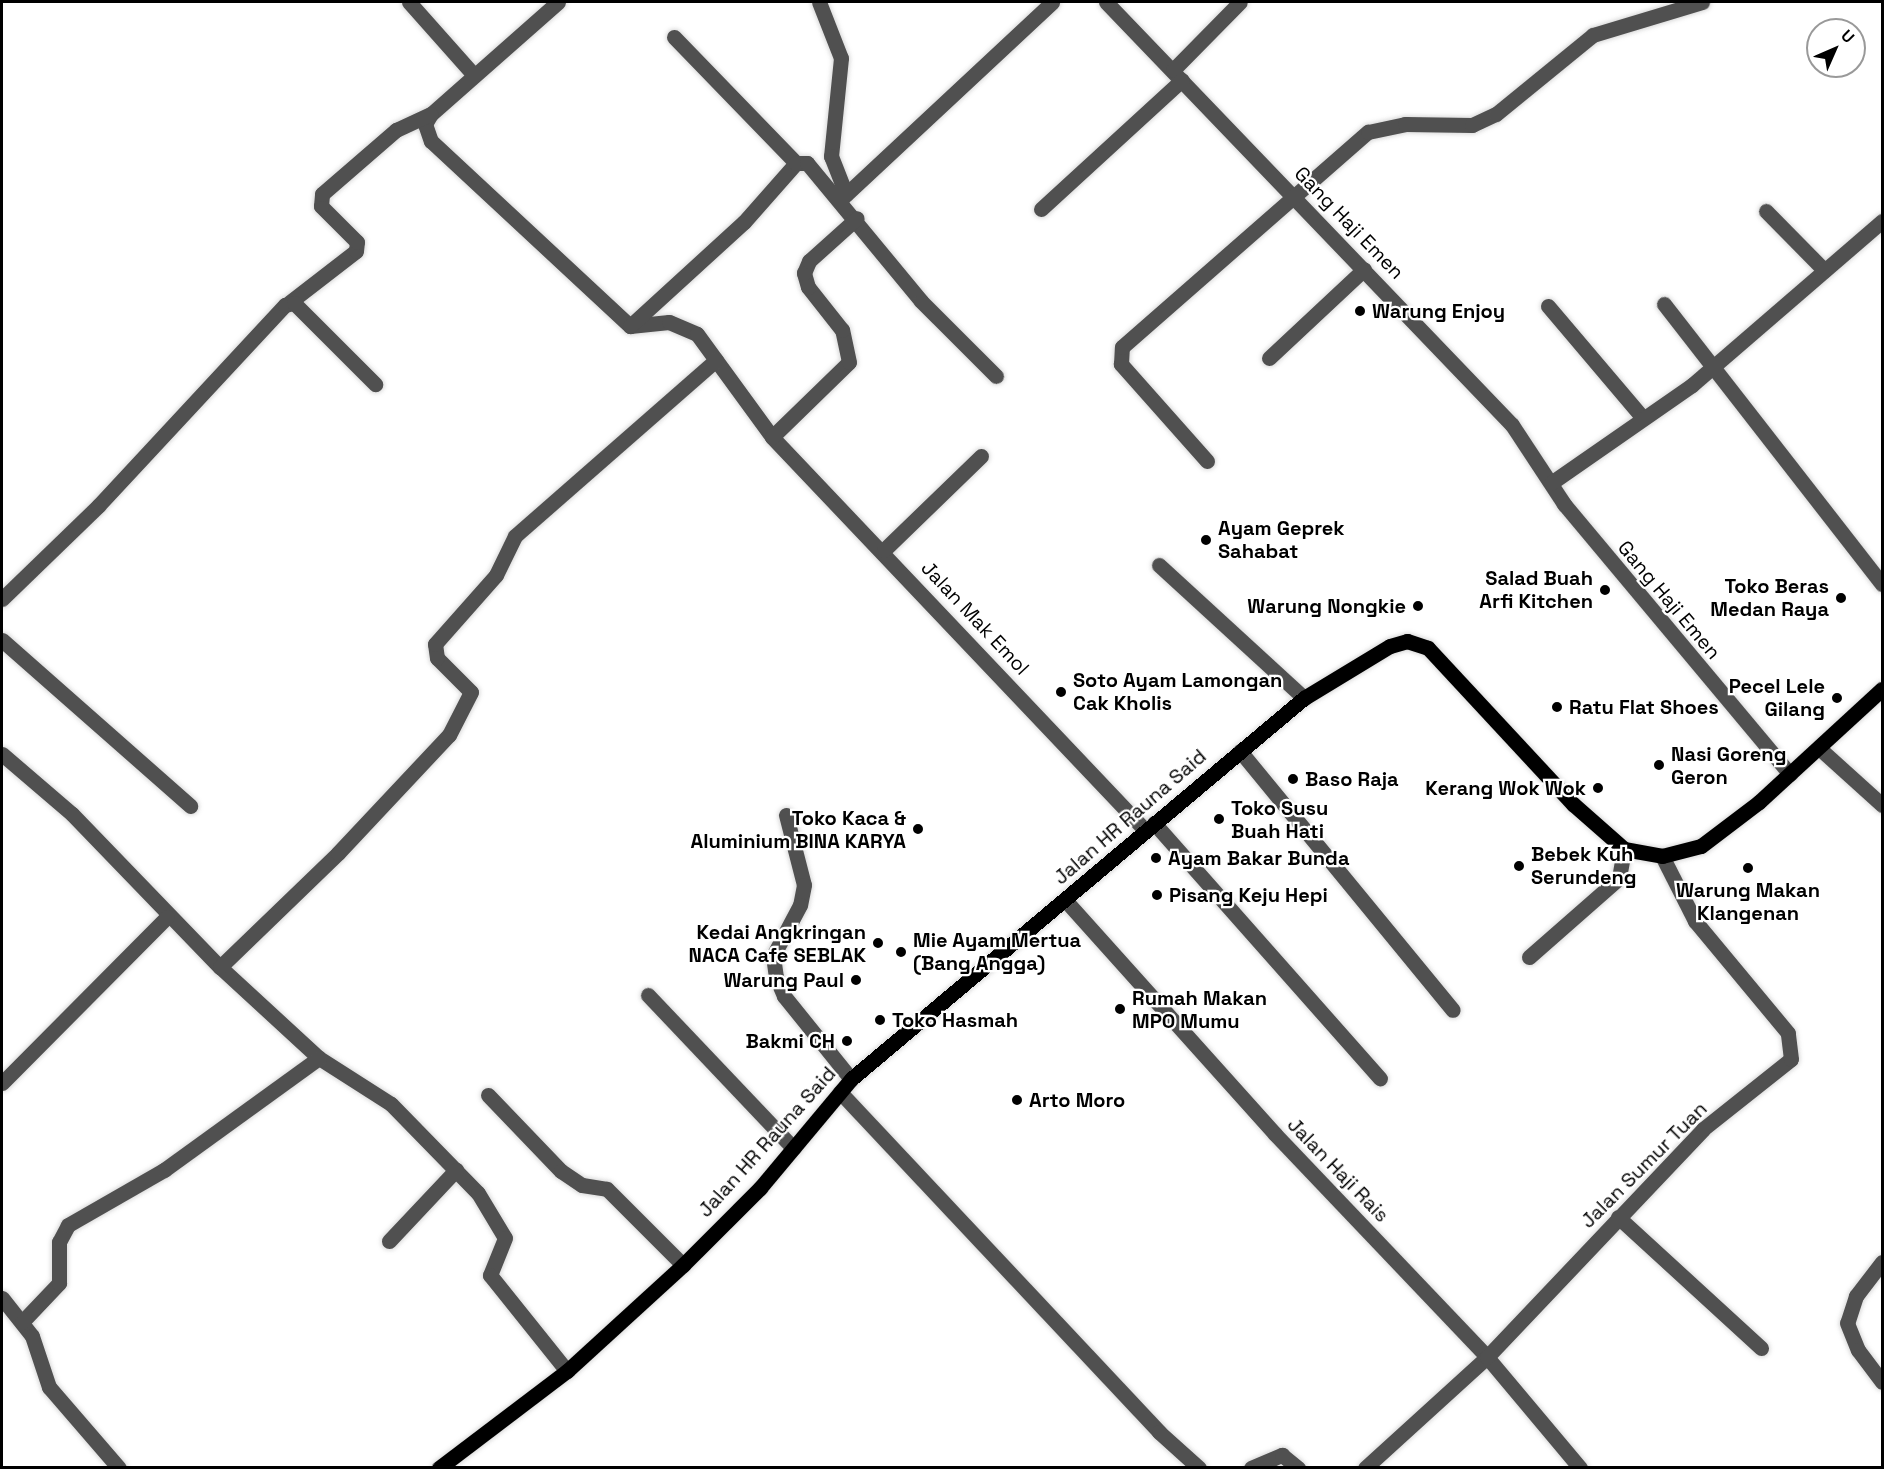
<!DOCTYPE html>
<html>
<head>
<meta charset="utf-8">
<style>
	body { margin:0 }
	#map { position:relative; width:1884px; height:1469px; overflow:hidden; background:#fff; font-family:"Space Grotesk",sans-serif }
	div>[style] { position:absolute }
	.roads { filter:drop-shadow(0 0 2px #dbdbdb) drop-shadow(0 0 2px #dbdbdb) }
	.minor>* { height:15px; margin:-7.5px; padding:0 7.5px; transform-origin:7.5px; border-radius:7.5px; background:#505050 }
	.major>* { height:15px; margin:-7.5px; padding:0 7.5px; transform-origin:7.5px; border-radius:7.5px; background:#000 }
	.dots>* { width:16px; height:16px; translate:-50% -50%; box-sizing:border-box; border:3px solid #fff; border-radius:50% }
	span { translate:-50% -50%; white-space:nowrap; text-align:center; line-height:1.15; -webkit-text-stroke:4.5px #fff; paint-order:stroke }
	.street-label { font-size:20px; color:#000 }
	.poi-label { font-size:20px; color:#000; font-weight:700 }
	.left { translate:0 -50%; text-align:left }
	.right { translate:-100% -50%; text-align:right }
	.frame { position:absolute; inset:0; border:3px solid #000; pointer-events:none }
	.north { position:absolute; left:1806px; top:18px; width:60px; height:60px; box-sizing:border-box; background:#fff; border:2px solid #999; border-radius:50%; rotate:45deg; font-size:16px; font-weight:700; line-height:24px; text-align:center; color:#000 }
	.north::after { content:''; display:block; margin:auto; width:21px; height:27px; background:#000; clip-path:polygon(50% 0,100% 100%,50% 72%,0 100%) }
</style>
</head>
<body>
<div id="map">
	<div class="roads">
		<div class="minor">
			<i style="left:409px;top:2px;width:95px;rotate:48.4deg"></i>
			<i style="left:558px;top:2px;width:169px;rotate:138.6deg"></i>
			<i style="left:431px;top:114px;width:12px;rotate:121deg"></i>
			<i style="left:425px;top:124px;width:18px;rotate:71deg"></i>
			<i style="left:431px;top:141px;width:272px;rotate:42.9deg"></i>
			<i style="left:630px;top:326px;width:39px;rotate:-6deg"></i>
			<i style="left:669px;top:322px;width:30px;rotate:23deg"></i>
			<i style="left:697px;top:334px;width:127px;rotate:53.9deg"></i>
			<i style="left:772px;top:437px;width:542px;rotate:46.5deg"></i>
			<i style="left:819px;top:2px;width:60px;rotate:68.6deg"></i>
			<i style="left:841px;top:58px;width:99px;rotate:95.8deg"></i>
			<i style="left:831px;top:156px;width:41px;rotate:68.5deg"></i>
			<i style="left:1106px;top:2px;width:586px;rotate:46.17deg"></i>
			<i style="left:1512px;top:425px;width:95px;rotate:56.6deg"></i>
			<i style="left:1564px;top:504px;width:352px;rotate:50.1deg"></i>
			<i style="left:674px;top:37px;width:175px;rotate:45.9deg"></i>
			<i style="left:1173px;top:70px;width:95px;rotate:-45.4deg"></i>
			<i style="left:840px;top:200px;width:290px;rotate:-43deg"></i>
			<i style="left:1041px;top:209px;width:191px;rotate:-42.5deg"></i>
			<i style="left:1766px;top:211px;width:83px;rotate:45.5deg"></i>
			<i style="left:290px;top:302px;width:83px;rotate:-37.7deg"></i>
			<i style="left:356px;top:251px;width:9px;rotate:-84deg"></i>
			<i style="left:357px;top:242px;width:51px;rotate:-135deg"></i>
			<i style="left:321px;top:206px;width:12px;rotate:-85deg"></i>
			<i style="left:322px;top:194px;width:98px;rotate:-40.9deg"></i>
			<i style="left:396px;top:130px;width:38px;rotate:-25deg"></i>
			<i style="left:1664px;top:304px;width:355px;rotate:52.1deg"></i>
			<i style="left:1548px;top:306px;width:145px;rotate:49.7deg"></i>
			<i style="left:630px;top:326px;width:154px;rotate:-42.4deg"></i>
			<i style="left:744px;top:222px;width:79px;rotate:-48.6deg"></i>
			<i style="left:796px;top:163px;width:11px"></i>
			<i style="left:807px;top:163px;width:179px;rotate:50.4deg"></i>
			<i style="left:921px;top:301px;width:106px;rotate:45deg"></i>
			<i style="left:1269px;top:358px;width:130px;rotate:-43.1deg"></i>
			<i style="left:772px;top:437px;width:107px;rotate:-44.2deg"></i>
			<i style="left:849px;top:362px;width:33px;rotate:-102deg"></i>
			<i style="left:842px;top:330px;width:55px;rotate:-128.3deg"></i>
			<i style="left:808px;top:287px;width:15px;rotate:-106deg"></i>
			<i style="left:804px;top:273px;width:13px;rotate:-67deg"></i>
			<i style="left:809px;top:261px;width:64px;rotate:-41.9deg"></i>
			<i style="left:1207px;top:461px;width:130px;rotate:-131.6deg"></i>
			<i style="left:1121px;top:364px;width:17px;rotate:-87deg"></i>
			<i style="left:1122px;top:347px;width:327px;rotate:-41.2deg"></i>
			<i style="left:1368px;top:132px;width:38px;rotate:-12deg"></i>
			<i style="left:1405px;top:124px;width:67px;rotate:0.9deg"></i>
			<i style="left:1472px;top:125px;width:26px;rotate:-25deg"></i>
			<i style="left:1496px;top:114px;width:125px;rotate:-39.2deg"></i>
			<i style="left:1593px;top:35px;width:114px;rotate:-16.8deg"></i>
			<i style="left:1551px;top:483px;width:172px;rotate:-34.8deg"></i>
			<i style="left:1692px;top:385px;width:251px;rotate:-40.8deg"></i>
			<i style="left:884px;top:550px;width:135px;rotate:-44.1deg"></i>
			<i style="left:1159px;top:565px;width:197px;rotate:42.5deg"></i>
			<i style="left:2px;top:599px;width:134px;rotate:-44.1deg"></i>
			<i style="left:98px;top:506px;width:275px;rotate:-47.1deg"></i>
			<i style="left:285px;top:305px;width:9px;rotate:-13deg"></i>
			<i style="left:294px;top:303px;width:115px;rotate:45deg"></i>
			<i style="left:2px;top:640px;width:251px;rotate:41.4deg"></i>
			<i style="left:1819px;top:748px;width:85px;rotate:42.1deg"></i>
			<i style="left:1240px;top:751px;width:335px;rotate:50.6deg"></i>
			<i style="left:2px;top:754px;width:92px;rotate:40.6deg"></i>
			<i style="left:72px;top:814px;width:213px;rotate:46deg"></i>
			<i style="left:220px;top:967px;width:134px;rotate:42.6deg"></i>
			<i style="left:319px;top:1058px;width:85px;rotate:32.6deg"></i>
			<i style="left:391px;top:1104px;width:124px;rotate:45.7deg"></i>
			<i style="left:478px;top:1193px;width:52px;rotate:59deg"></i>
			<i style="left:505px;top:1238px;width:40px;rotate:112deg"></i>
			<i style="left:490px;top:1275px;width:123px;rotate:51.3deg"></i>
			<i style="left:786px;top:815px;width:72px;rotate:75.6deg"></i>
			<i style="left:804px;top:885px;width:20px;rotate:101deg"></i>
			<i style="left:800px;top:905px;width:58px;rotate:117.9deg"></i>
			<i style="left:773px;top:956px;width:21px;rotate:82deg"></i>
			<i style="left:776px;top:977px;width:21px;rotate:67deg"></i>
			<i style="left:784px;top:996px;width:107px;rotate:51.1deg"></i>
			<i style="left:1154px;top:823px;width:341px;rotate:48.5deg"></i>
			<i style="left:1066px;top:901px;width:313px;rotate:48.1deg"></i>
			<i style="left:1275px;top:1134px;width:308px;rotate:46.4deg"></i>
			<i style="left:1487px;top:1357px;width:145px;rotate:50deg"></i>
			<i style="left:1529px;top:957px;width:120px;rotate:-41.3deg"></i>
			<i style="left:1619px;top:878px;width:29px;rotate:-80deg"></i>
			<i style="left:220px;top:967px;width:164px;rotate:-44deg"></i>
			<i style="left:338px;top:853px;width:162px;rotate:-46.8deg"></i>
			<i style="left:449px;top:735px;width:48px;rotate:-62.9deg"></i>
			<i style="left:471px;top:692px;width:48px;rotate:-135deg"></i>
			<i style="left:437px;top:658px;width:14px;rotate:-98deg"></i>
			<i style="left:435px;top:644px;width:92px;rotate:-48.5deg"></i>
			<i style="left:496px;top:575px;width:43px;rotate:-64deg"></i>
			<i style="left:515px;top:536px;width:267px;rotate:-41.2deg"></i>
			<i style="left:648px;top:995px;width:211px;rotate:46.5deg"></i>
			<i style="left:2px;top:1083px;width:234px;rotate:-45.2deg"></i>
			<i style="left:840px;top:1092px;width:466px;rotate:46.8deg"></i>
			<i style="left:1159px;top:1432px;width:54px;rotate:42deg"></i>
			<i style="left:488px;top:1095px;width:105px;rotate:46.2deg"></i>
			<i style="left:561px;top:1171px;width:25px;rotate:34deg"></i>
			<i style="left:582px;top:1185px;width:25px;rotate:9deg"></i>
			<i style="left:607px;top:1189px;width:107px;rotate:45deg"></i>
			<i style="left:1618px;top:1217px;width:194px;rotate:42.5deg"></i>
			<i style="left:389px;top:1241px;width:98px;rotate:-46.7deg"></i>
			<i style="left:1882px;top:1262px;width:43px;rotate:127.4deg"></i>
			<i style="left:1856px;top:1296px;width:28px;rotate:108deg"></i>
			<i style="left:1847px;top:1323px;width:29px;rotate:68deg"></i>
			<i style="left:1858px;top:1350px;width:40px;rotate:53deg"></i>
			<i style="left:2px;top:1298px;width:48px;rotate:51.7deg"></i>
			<i style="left:32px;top:1336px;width:54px;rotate:71.6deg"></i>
			<i style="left:49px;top:1387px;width:107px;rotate:49.2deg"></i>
			<i style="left:22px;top:1322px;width:54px;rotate:-46.5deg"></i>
			<i style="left:59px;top:1283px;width:41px;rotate:-90deg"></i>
			<i style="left:59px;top:1242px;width:19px;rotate:-62deg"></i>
			<i style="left:68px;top:1225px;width:111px;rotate:-29.8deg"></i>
			<i style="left:164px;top:1170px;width:191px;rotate:-35.9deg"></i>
			<i style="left:1251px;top:1468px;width:34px;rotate:-23deg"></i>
			<i style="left:1282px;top:1455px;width:21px;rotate:39deg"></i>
			<i style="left:1365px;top:1468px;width:165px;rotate:-42.3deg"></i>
			<i style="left:1487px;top:1357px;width:314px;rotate:-46.5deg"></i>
			<i style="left:1703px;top:1129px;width:112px;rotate:-38.5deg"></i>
			<i style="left:1791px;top:1059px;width:26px;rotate:-97deg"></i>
			<i style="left:1788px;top:1033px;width:146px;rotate:-129.7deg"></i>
			<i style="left:1695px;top:921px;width:73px;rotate:-116.9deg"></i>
		</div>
		<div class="major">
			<i style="left:439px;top:1468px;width:161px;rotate:-37.2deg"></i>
			<i style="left:567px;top:1371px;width:157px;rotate:-42.4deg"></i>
			<i style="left:683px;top:1265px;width:109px;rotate:-45deg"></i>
			<i style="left:760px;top:1188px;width:142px;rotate:-50.1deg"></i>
			<i style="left:851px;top:1079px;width:592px;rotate:-40.07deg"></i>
			<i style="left:1304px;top:698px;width:100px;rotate:-31.2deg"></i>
			<i style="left:1390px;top:646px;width:18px;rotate:-16deg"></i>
			<i style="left:1407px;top:641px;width:22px;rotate:18deg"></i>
			<i style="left:1428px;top:648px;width:213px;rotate:47.1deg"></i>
			<i style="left:1573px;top:804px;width:68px;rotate:41.4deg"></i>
			<i style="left:1624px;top:849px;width:39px;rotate:10deg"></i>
			<i style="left:1662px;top:856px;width:40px;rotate:-14.4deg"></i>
			<i style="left:1701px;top:846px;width:73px;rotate:-37.2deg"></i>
			<i style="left:1759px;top:802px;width:167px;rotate:-42.6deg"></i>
		</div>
	</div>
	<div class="dots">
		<i style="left:1360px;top:311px;background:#000"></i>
		<i style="left:1206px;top:540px;background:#000"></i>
		<i style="left:1605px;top:590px;background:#000"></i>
		<i style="left:1841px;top:598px;background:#000"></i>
		<i style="left:1418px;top:606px;background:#000"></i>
		<i style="left:1061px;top:692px;background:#000"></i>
		<i style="left:1837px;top:698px;background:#000"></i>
		<i style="left:1557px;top:707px;background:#000"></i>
		<i style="left:1659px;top:765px;background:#000"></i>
		<i style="left:1293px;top:779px;background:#000"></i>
		<i style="left:1598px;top:788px;background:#000"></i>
		<i style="left:1219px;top:819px;background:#000"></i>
		<i style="left:918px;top:829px;background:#000"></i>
		<i style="left:1156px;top:858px;background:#000"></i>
		<i style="left:1519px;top:866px;background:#000"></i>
		<i style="left:1748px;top:868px;background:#000"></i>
		<i style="left:1157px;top:895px;background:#000"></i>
		<i style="left:878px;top:943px;background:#000"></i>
		<i style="left:901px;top:952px;background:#000"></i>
		<i style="left:856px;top:980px;background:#000"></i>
		<i style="left:1120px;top:1009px;background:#000"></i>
		<i style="left:880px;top:1020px;background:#000"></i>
		<i style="left:847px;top:1041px;background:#000"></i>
		<i style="left:1017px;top:1100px;background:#000"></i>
	</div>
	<div class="street-label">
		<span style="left:1349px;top:223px;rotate:46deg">Gang Haji Emen</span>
		<span style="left:1669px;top:600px;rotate:50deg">Gang Haji Emen</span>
		<span style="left:975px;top:618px;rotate:47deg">Jalan Mak Emol</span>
		<span style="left:1130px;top:817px;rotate:-41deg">Jalan HR Rauna Said</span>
		<span style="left:767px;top:1142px;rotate:-48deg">Jalan HR Rauna Said</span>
		<span style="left:1644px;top:1165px;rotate:-45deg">Jalan Sumur Tuan</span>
		<span style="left:1338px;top:1170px;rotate:46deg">Jalan Haji Rais</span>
	</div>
	<div class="poi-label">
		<span class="left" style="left:1372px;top:311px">Warung Enjoy</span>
		<span class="left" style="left:1218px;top:540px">Ayam Geprek<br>Sahabat</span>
		<span class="right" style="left:1593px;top:590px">Salad Buah<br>Arfi Kitchen</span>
		<span class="right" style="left:1829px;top:598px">Toko Beras<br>Medan Raya</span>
		<span class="right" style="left:1406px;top:606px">Warung Nongkie</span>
		<span class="left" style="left:1073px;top:692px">Soto Ayam Lamongan<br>Cak Kholis</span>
		<span class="right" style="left:1825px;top:698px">Pecel Lele<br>Gilang</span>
		<span class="left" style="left:1569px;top:707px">Ratu Flat Shoes</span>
		<span class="left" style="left:1671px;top:766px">Nasi Goreng<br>Geron</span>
		<span class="left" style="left:1305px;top:779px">Baso Raja</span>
		<span class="right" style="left:1586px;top:788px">Kerang Wok Wok</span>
		<span class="left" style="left:1231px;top:820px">Toko Susu<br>Buah Hati</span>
		<span class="right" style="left:906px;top:830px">Toko Kaca &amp;<br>Aluminium BINA KARYA</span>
		<span class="left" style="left:1531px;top:866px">Bebek Kuh<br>Serundeng</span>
		<span class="left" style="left:1168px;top:858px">Ayam Bakar Bunda</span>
		<span style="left:1748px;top:902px">Warung Makan<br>Klangenan</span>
		<span class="left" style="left:1169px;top:895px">Pisang Keju Hepi</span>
		<span class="right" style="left:866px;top:944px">Kedai Angkringan<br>NACA Cafe SEBLAK</span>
		<span class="left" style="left:913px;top:952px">Mie Ayam Mertua<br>(Bang Angga)</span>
		<span class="right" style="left:844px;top:980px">Warung Paul</span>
		<span class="left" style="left:1132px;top:1010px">Rumah Makan<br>MPO Mumu</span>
		<span class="left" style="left:892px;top:1020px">Toko Hasmah</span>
		<span class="right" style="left:835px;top:1041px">Bakmi CH</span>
		<span class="left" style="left:1029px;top:1100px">Arto Moro</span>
	</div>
	<div class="frame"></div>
	<div class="north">U</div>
</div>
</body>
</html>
